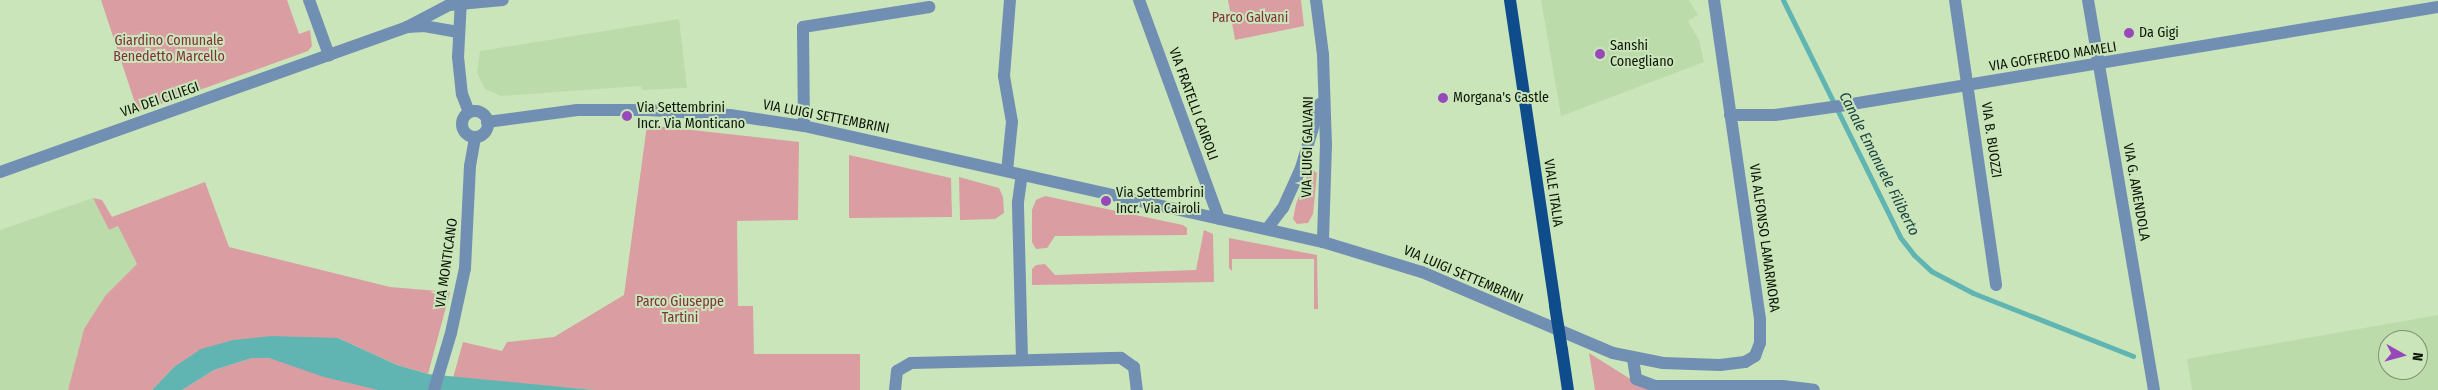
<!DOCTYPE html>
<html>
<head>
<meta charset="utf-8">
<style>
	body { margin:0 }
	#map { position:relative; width:2438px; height:390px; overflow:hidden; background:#cae5ba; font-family:"Fira Sans Condensed",sans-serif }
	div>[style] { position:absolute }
	.built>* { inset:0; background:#bcdbaa }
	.green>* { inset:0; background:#da9ea2 }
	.water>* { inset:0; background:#60b5b3 }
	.stream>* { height:5px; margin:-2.5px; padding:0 2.5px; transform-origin:2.5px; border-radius:2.5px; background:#60b5b3 }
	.minor>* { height:12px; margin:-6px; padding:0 6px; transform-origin:6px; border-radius:6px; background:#718fb3 }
	.minor>.ring { margin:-6px; padding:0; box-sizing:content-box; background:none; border:12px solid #718fb3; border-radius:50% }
	.major>* { height:12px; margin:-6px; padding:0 6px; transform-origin:6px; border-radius:6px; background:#0f4c8c }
	.major-bridge>* { height:12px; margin:-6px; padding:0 6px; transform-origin:6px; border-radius:6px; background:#0f4c8c }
	.dots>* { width:14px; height:14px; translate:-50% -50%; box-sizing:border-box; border:2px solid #cae5ba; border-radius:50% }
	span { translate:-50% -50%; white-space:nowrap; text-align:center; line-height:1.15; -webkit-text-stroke:4px #cae5ba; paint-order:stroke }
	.park-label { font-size:14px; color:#81303c }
	.poi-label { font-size:14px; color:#0d1607 }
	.left { translate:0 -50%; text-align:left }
	.street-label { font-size:14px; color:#0d1607 }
	.water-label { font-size:15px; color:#1a4342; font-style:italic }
	.north { position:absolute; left:2378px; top:330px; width:50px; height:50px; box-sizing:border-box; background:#cae5ba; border:1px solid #7e9272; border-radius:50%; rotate:97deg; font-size:14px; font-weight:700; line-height:20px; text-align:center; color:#0d1607 }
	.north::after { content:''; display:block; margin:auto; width:18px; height:22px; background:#9749ba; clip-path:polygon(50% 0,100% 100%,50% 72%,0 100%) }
</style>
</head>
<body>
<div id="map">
	<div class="built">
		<i style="clip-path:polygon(1541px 0,1689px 0,1698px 15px,1688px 21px,1699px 40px,1704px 62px,1561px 116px)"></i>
		<i style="clip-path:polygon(679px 19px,687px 88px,643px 90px,640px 86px,501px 96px,485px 89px,477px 73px,480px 51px)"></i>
		<i style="clip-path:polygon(93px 198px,109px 230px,118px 226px,137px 264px,105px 296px,84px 329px,68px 390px,0 390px,0 230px)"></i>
		<i style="clip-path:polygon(evenodd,2438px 315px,2438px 390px,2192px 390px,2187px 359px,2438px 315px,2388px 340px,2418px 340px,2418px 370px,2388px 370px,2388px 340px)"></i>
	</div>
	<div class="green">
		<i style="clip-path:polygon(101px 0,287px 0,299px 34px,310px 30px,312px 46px,308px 51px,138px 112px)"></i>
		<i style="clip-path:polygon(1228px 0,1301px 0,1304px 26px,1235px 40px)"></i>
		<i style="clip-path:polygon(647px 125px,799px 142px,798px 220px,737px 221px,738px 306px,753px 306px,754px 354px,860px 354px,860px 390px,594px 390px,453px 378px,463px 342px,502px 351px,507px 342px,554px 337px,624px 295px)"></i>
		<i style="clip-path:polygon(849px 155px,951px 178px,952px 217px,849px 218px)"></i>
		<i style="clip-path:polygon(1310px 168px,1317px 173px,1313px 214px,1308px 223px,1297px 224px,1293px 219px,1296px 204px)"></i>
		<i style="clip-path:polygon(959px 177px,999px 188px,1003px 197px,1004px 213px,995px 219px,960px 220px)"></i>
		<i style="clip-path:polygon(205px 182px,229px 247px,390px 287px,450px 292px,428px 374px,397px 365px,338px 338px,319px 338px,174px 367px,152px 390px,68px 390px,84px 329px,105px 296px,137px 264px,118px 226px,109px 230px,93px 198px,102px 200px,112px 217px)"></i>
		<i style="clip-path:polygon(1045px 196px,1183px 225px,1187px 228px,1187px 235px,1055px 236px,1047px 248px,1036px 249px,1032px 242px,1032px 210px,1036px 200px)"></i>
		<i style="clip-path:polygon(1204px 230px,1213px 234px,1214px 282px,1032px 285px,1032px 269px,1036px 265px,1045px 264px,1055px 275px,1196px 270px)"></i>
		<i style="clip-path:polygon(1229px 238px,1317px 255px,1318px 309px,1314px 309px,1314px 259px,1232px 259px,1232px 271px,1229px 268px)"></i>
		<i style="clip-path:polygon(1589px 353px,1632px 380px,1655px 390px,1595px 390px)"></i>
		<i style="clip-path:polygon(252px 358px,269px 358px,378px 390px,182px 390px,214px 370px)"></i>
	</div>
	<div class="water">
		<i style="clip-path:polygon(272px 336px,338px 338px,397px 365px,428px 374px,594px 390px,378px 390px,324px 377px,269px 358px,252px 358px,214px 370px,182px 390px,152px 390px,174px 367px,201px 349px,233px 340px)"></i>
	</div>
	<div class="stream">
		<i style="left:1783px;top:0;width:264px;rotate:63.7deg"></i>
		<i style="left:1900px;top:237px;width:23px;rotate:52deg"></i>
		<i style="left:1914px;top:255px;width:23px;rotate:43deg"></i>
		<i style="left:1931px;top:271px;width:47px;rotate:27.6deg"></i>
		<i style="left:1973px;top:293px;width:172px;rotate:21.5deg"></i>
	</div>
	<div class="minor">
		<i style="left:309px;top:0;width:59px;rotate:70deg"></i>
		<i style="left:461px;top:0;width:57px;rotate:93deg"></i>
		<i style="left:458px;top:57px;width:37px;rotate:84deg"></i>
		<i style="left:462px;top:94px;width:19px;rotate:69deg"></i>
		<i style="left:1139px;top:0;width:233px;rotate:69.9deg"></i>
		<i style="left:1316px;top:0;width:55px;rotate:82.7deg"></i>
		<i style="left:1323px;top:55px;width:89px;rotate:88.1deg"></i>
		<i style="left:1326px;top:144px;width:98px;rotate:91.8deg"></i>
		<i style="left:1955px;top:0;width:288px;rotate:81.8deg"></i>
		<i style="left:2088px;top:0;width:396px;rotate:80.4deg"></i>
		<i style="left:458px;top:32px;width:34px;rotate:-170deg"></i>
		<i style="left:425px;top:26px;width:18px;rotate:177deg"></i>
		<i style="left:407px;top:27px;width:47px;rotate:-27.6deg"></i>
		<i style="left:449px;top:5px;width:54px;rotate:-5.3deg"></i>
		<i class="ring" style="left:462px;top:111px;width:14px;height:14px"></i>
		<i style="left:1730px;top:115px;width:45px"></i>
		<i style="left:1775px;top:115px;width:72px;rotate:-8deg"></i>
		<i style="left:1846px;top:105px;width:600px;rotate:-9.4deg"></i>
		<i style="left:487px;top:122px;width:91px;rotate:-7.6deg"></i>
		<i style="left:577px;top:110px;width:71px"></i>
		<i style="left:648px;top:110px;width:82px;rotate:3.5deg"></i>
		<i style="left:730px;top:115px;width:75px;rotate:8.5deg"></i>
		<i style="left:804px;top:126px;width:532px;rotate:12.6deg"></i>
		<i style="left:1323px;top:242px;width:103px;rotate:16.9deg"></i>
		<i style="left:1422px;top:272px;width:207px;rotate:23deg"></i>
		<i style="left:1613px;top:353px;width:51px;rotate:11.3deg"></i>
		<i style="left:1663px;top:363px;width:57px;rotate:2deg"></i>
		<i style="left:1720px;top:365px;width:25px;rotate:-7deg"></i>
		<i style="left:1745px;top:362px;width:12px;rotate:-31deg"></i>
		<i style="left:1755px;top:356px;width:14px;rotate:-69deg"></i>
		<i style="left:1760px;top:343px;width:24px;rotate:-90deg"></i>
		<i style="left:1760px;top:319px;width:322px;rotate:-98.2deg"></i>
		<i style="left:804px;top:126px;width:99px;rotate:-90.6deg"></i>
		<i style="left:803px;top:27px;width:128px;rotate:-9deg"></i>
		<i style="left:1007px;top:171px;width:49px;rotate:-84.2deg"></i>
		<i style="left:1012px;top:122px;width:47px;rotate:-99.9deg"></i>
		<i style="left:1004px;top:76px;width:76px;rotate:-85.5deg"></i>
		<i style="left:0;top:172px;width:432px;rotate:-19.6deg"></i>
		<i style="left:1267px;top:229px;width:26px;rotate:-53deg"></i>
		<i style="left:1283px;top:208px;width:44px;rotate:-65.8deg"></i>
		<i style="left:1301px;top:168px;width:67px;rotate:-73.5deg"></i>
		<i style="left:1022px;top:359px;width:157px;rotate:-91.5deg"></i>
		<i style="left:1018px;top:202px;width:27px;rotate:-82deg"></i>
		<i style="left:1633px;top:359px;width:20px;rotate:81deg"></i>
		<i style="left:1636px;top:379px;width:20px;rotate:20deg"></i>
		<i style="left:1655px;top:386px;width:128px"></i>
		<i style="left:1783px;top:386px;width:31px;rotate:7deg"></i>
		<i style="left:434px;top:390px;width:59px;rotate:-73.4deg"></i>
		<i style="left:451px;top:333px;width:66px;rotate:-77.8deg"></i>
		<i style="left:465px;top:268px;width:102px;rotate:-87.2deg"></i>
		<i style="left:470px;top:166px;width:29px;rotate:-80deg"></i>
		<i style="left:895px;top:390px;width:19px;rotate:-84deg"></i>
		<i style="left:897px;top:371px;width:16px;rotate:-30deg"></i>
		<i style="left:911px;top:363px;width:210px;rotate:-1.4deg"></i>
		<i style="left:1121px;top:358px;width:16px;rotate:35deg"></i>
		<i style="left:1134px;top:367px;width:23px;rotate:83deg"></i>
	</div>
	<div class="major">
		<i style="left:1510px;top:0;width:309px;rotate:81.6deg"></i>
		<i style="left:1562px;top:350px;width:40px;rotate:81.5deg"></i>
	</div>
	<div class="major-bridge">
		<i style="left:1555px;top:306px;width:45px;rotate:81deg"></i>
	</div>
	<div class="dots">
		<i style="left:2129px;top:33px;background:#9749ba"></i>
		<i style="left:1600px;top:54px;background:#9749ba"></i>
		<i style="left:1443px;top:98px;background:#9749ba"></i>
		<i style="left:627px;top:116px;background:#9749ba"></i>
		<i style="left:1106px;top:201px;background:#9749ba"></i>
	</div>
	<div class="park-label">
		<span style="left:1250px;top:18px">Parco Galvani</span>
		<span style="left:169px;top:49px">Giardino Comunale<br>Benedetto Marcello</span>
		<span style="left:680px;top:310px">Parco Giuseppe<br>Tartini</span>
	</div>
	<div class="poi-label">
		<span class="left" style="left:2139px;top:33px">Da Gigi</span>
		<span class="left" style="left:1610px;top:54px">Sanshi<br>Conegliano</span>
		<span class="left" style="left:1453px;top:98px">Morgana's Castle</span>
		<span class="left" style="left:637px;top:116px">Via Settembrini<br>Incr. Via Monticano</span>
		<span class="left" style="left:1116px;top:201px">Via Settembrini<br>Incr. Via Cairoli</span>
	</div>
	<div class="street-label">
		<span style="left:2053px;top:57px;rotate:-9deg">VIA GOFFREDO MAMELI</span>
		<span style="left:160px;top:100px;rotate:-19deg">VIA DEI CILIEGI</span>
		<span style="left:1193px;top:104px;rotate:70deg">VIA FRATELLI CAIROLI</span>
		<span style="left:826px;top:117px;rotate:11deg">VIA LUIGI SETTEMBRINI</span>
		<span style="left:1991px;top:140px;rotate:82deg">VIA B. BUOZZI</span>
		<span style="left:1308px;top:147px;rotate:-89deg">VIA LUIGI GALVANI</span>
		<span style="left:2136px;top:192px;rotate:80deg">VIA G. AMENDOLA</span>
		<span style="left:1553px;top:193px;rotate:82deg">VIALE ITALIA</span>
		<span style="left:1764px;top:238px;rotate:82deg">VIA ALFONSO LAMARMORA</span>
		<span style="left:447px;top:263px;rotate:-82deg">VIA MONTICANO</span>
		<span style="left:1463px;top:275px;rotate:23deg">VIA LUIGI SETTEMBRINI</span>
	</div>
	<div class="water-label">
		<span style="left:1879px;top:164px;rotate:63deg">Canale Emanuele Filiberto</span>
	</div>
	<div class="north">N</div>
</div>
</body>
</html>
